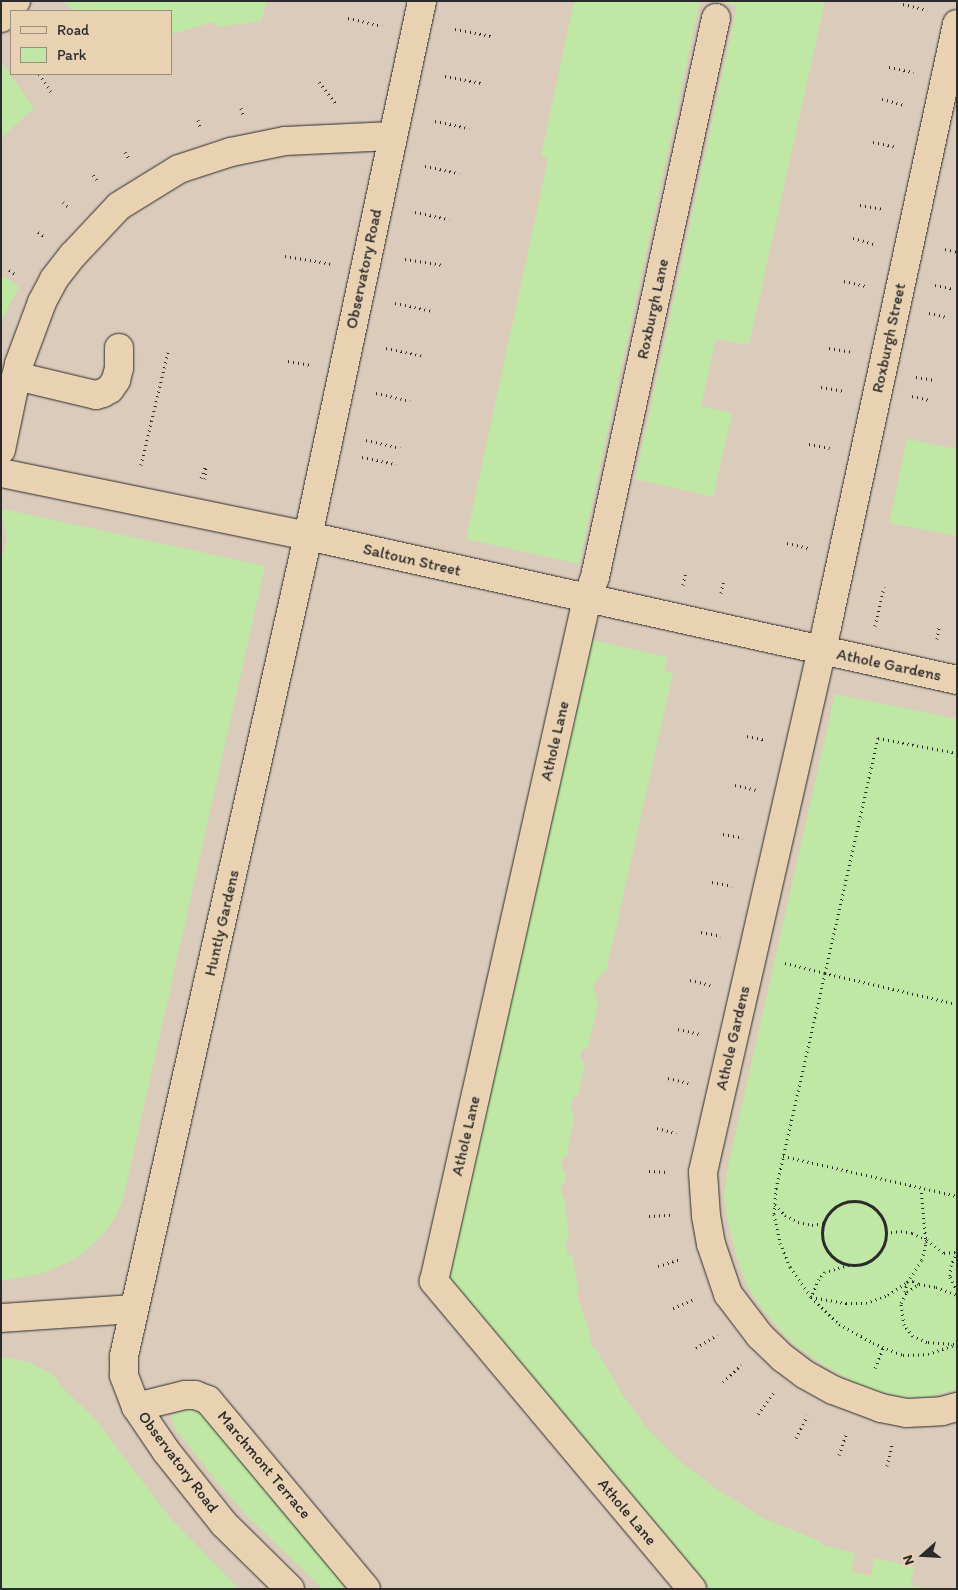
<!DOCTYPE html>
<html>
<head>
<meta charset="utf-8">
<style>
	body { margin:0 }
	#map { position:relative; width:958px; height:1590px; overflow:hidden; background:#dacbbb; font-family:Itim,sans-serif }
	div>[style] { position:absolute }
	.green>* { inset:0; background:#bfe8a5 }
	.path>* { height:3px; margin-top:-1.5px; transform-origin:0; background:repeating-linear-gradient(90deg,#2b2b2b 0 1px,transparent 0 5px) }
	.path>.ring { margin:-1.5px; padding:0; box-sizing:content-box; background:none; border:3px solid #2b2b2b; border-radius:50% }
	.roads { filter:drop-shadow(0 0 1px #2b2b2b) drop-shadow(0 0 1px #2b2b2b) }
	.minor>* { height:28px; margin:-14px; padding:0 14px; transform-origin:14px; border-radius:14px; background:#e8d2b1 }
	span { translate:-50% -50%; white-space:nowrap; text-align:center; line-height:1.15; -webkit-text-stroke:4px #e8d2b1; paint-order:stroke }
	.street-label { font-size:16px; color:#2b2b2b }
	.frame { position:absolute; inset:0; border:2px solid #2b2b2b; pointer-events:none }
	.legend { position:absolute; left:10px; top:10px; width:162px; height:65px; box-sizing:border-box; background:#e8d2b1; border:1px solid #9c8f7b; margin:0; padding:6px 9px; list-style:none; font-size:15px; color:#2b2b2b }
	.legend li { display:flex; align-items:center; gap:10px; height:25px }
	.legend b { width:25px; border:1px solid #9c8f7b }
	.north { position:absolute; left:898px; top:1530px; width:50px; height:50px; -webkit-text-stroke:4px #e8d2b1; paint-order:stroke; rotate:251deg; font-size:14px; font-weight:700; line-height:20px; text-align:center; color:#2b2b2b }
	.north::after { content:''; display:block; margin:auto; width:18px; height:22px; background:#2b2b2b; clip-path:polygon(50% 0,100% 100%,50% 72%,0 100%) }
</style>
</head>
<body>
<div id="map">
	<div class="green">
		<i style="clip-path:polygon(63px 1px,267px 1px,261px 21px,219px 27px,214px 22px,171px 34px,171px 11px,74px 11px)"></i>
		<i style="clip-path:polygon(574px 1px,700px 1px,579px 564px,466px 539px,548px 159px,541px 156px)"></i>
		<i style="clip-path:polygon(717px 1px,825px 1px,749px 345px,716px 339px,701px 406px,732px 413px,713px 497px,635px 479px,737px 6px)"></i>
		<i style="clip-path:polygon(1px 62px,34px 108px,1px 138px)"></i>
		<i style="clip-path:polygon(5px 277px,19px 287px,1px 321px,1px 281px)"></i>
		<i style="clip-path:polygon(907px 439px,957px 449px,957px 536px,889px 523px)"></i>
		<i style="clip-path:polygon(3px 509px,265px 566px,122px 1204px,107px 1230px,91px 1246px,75px 1259px,43px 1273px,1px 1281px,1px 562px,7px 539px,2px 517px)"></i>
		<i style="clip-path:polygon(592px 640px,667px 657px,664px 671px,673px 673px,606px 972px,600px 975px,593px 987px,598px 1004px,588px 1047px,582px 1050px,580px 1057px,585px 1064px,578px 1095px,573px 1098px,571px 1109px,574px 1117px,567px 1156px,562px 1159px,562px 1169px,566px 1173px,566px 1178px,565px 1183px,561px 1185px,561px 1193px,564px 1198px,569px 1236px,566px 1243px,567px 1253px,573px 1258px,579px 1293px,576px 1294px,589px 1329px,591px 1345px,596px 1349px,622px 1394px,646px 1427px,681px 1462px,715px 1488px,765px 1519px,822px 1542px,822px 1545px,855px 1553px,851px 1571px,871px 1576px,874px 1558px,914px 1567px,910px 1585px,926px 1589px,705px 1589px,448px 1278px)"></i>
		<i style="clip-path:polygon(835px 694px,957px 719px,957px 1390px,927px 1397px,910px 1398px,892px 1395px,862px 1386px,826px 1367px,793px 1344px,762px 1309px,748px 1287px,736px 1256px,726px 1213px,724px 1196px,727px 1171px)"></i>
		<i style="clip-path:polygon(1px 1357px,28px 1362px,53px 1375px,63px 1388px,96px 1420px,170px 1518px,239px 1589px,1px 1589px)"></i>
		<i style="clip-path:polygon(186px 1408px,193px 1408px,207px 1417px,351px 1589px,323px 1589px,248px 1517px,218px 1483px,174px 1427px,171px 1415px)"></i>
	</div>
	<div class="path">
		<i style="left:903px;top:4px;width:25px;rotate:14deg"></i>
		<i style="left:348px;top:18px;width:35px;rotate:13deg"></i>
		<i style="left:455px;top:29px;width:38px;rotate:11deg"></i>
		<i style="left:889px;top:67px;width:25px;rotate:12deg"></i>
		<i style="left:39px;top:74px;width:23px;rotate:56deg"></i>
		<i style="left:445px;top:76px;width:38px;rotate:11deg"></i>
		<i style="left:319px;top:82px;width:28px;rotate:52deg"></i>
		<i style="left:882px;top:99px;width:24px;rotate:15deg"></i>
		<i style="left:241px;top:108px;width:7px;rotate:74deg"></i>
		<i style="left:198px;top:120px;width:7px;rotate:74deg"></i>
		<i style="left:435px;top:121px;width:35px;rotate:12deg"></i>
		<i style="left:873px;top:142px;width:24px;rotate:12deg"></i>
		<i style="left:125px;top:152px;width:9px;rotate:58deg"></i>
		<i style="left:425px;top:166px;width:35px;rotate:12deg"></i>
		<i style="left:93px;top:175px;width:6px;rotate:51deg"></i>
		<i style="left:63px;top:202px;width:9px;rotate:41deg"></i>
		<i style="left:860px;top:205px;width:22px;rotate:10deg"></i>
		<i style="left:415px;top:212px;width:35px;rotate:12deg"></i>
		<i style="left:38px;top:232px;width:9px;rotate:36deg"></i>
		<i style="left:853px;top:238px;width:22px;rotate:16deg"></i>
		<i style="left:945px;top:249px;width:12px;rotate:14deg"></i>
		<i style="left:285px;top:256px;width:48px;rotate:9.7deg"></i>
		<i style="left:405px;top:259px;width:37px;rotate:9deg"></i>
		<i style="left:9px;top:270px;width:9px;rotate:32deg"></i>
		<i style="left:844px;top:281px;width:22px;rotate:13deg"></i>
		<i style="left:935px;top:285px;width:19px;rotate:12deg"></i>
		<i style="left:395px;top:303px;width:39px;rotate:12deg"></i>
		<i style="left:929px;top:313px;width:18px;rotate:13deg"></i>
		<i style="left:386px;top:348px;width:38px;rotate:12deg"></i>
		<i style="left:829px;top:348px;width:22px;rotate:10deg"></i>
		<i style="left:288px;top:361px;width:22px;rotate:10deg"></i>
		<i style="left:916px;top:377px;width:18px;rotate:9deg"></i>
		<i style="left:821px;top:387px;width:22px;rotate:10deg"></i>
		<i style="left:376px;top:393px;width:35px;rotate:13deg"></i>
		<i style="left:912px;top:396px;width:18px;rotate:13deg"></i>
		<i style="left:366px;top:440px;width:35px;rotate:13deg"></i>
		<i style="left:809px;top:444px;width:21px;rotate:11deg"></i>
		<i style="left:362px;top:457px;width:35px;rotate:12deg"></i>
		<i style="left:141px;top:465px;width:116px;rotate:-76.6deg"></i>
		<i style="left:201px;top:478px;width:14px;rotate:-69deg"></i>
		<i style="left:205px;top:479px;width:13px;rotate:-86deg"></i>
		<i style="left:787px;top:543px;width:23px;rotate:13deg"></i>
		<i style="left:683px;top:585px;width:14px;rotate:-78deg"></i>
		<i style="left:721px;top:593px;width:14px;rotate:-78deg"></i>
		<i style="left:875px;top:626px;width:40px;rotate:-77deg"></i>
		<i style="left:937px;top:639px;width:13px;rotate:-81deg"></i>
		<i style="left:747px;top:736px;width:19px;rotate:12deg"></i>
		<i style="left:735px;top:785px;width:22px;rotate:13deg"></i>
		<i style="left:723px;top:834px;width:20px;rotate:11deg"></i>
		<i style="left:712px;top:882px;width:20px;rotate:11deg"></i>
		<i style="left:701px;top:932px;width:20px;rotate:11deg"></i>
		<i style="left:785px;top:963px;width:41px;rotate:14deg"></i>
		<i style="left:825px;top:973px;width:241px;rotate:-77.3deg"></i>
		<i style="left:878px;top:738px;width:80px;rotate:10.8deg"></i>
		<i style="left:690px;top:980px;width:21px;rotate:14deg"></i>
		<i style="left:957px;top:1004px;width:136px;rotate:-166.8deg"></i>
		<i style="left:825px;top:973px;width:221px;rotate:102.8deg"></i>
		<i style="left:776px;top:1188px;width:26px;rotate:94deg"></i>
		<i style="left:774px;top:1214px;width:30px;rotate:78deg"></i>
		<i style="left:780px;top:1243px;width:26px;rotate:67deg"></i>
		<i style="left:790px;top:1267px;width:37px;rotate:55deg"></i>
		<i style="left:811px;top:1297px;width:39px;rotate:44deg"></i>
		<i style="left:839px;top:1324px;width:39px;rotate:29deg"></i>
		<i style="left:873px;top:1343px;width:32px;rotate:22deg"></i>
		<i style="left:903px;top:1355px;width:25px;rotate:-2deg"></i>
		<i style="left:928px;top:1354px;width:31px;rotate:-19deg"></i>
		<i style="left:678px;top:1029px;width:22px;rotate:13deg"></i>
		<i style="left:668px;top:1078px;width:21px;rotate:14deg"></i>
		<i style="left:657px;top:1128px;width:20px;rotate:15deg"></i>
		<i style="left:783px;top:1156px;width:179px;rotate:12.9deg"></i>
		<i style="left:649px;top:1171px;width:19px;rotate:3deg"></i>
		<i class="ring" style="left:822px;top:1201px;width:61px;height:61px"></i>
		<i style="left:775px;top:1205px;width:14px;rotate:45deg"></i>
		<i style="left:785px;top:1215px;width:15px;rotate:28deg"></i>
		<i style="left:798px;top:1222px;width:14px;rotate:12deg"></i>
		<i style="left:812px;top:1225px;width:11px;rotate:-10deg"></i>
		<i style="left:649px;top:1216px;width:22px;rotate:-3deg"></i>
		<i style="left:886px;top:1233px;width:15px;rotate:-8deg"></i>
		<i style="left:901px;top:1231px;width:11px;rotate:10deg"></i>
		<i style="left:912px;top:1233px;width:17px;rotate:25deg"></i>
		<i style="left:927px;top:1240px;width:21px;rotate:37deg"></i>
		<i style="left:944px;top:1253px;width:13px;rotate:-4deg"></i>
		<i style="left:957px;top:1252px;width:14px;rotate:115deg"></i>
		<i style="left:951px;top:1265px;width:12px;rotate:95deg"></i>
		<i style="left:950px;top:1277px;width:16px;rotate:63deg"></i>
		<i style="left:849px;top:1265px;width:25px;rotate:164deg"></i>
		<i style="left:825px;top:1272px;width:9px;rotate:131deg"></i>
		<i style="left:819px;top:1279px;width:20px;rotate:114deg"></i>
		<i style="left:811px;top:1297px;width:36px;rotate:10deg"></i>
		<i style="left:846px;top:1303px;width:20px"></i>
		<i style="left:866px;top:1303px;width:23px;rotate:-20deg"></i>
		<i style="left:888px;top:1295px;width:23px;rotate:-34deg"></i>
		<i style="left:907px;top:1282px;width:27px;rotate:-56deg"></i>
		<i style="left:922px;top:1260px;width:17px;rotate:-77deg"></i>
		<i style="left:926px;top:1243px;width:54px;rotate:-95.3deg"></i>
		<i style="left:658px;top:1266px;width:24px;rotate:-17deg"></i>
		<i style="left:905px;top:1292px;width:10px;rotate:-79deg"></i>
		<i style="left:907px;top:1282px;width:6px;rotate:-9deg"></i>
		<i style="left:913px;top:1281px;width:7px;rotate:27deg"></i>
		<i style="left:673px;top:1308px;width:23px;rotate:-23deg"></i>
		<i style="left:954px;top:1344px;width:27px;rotate:-176deg"></i>
		<i style="left:927px;top:1342px;width:15px;rotate:-157deg"></i>
		<i style="left:913px;top:1336px;width:14px;rotate:-129deg"></i>
		<i style="left:904px;top:1325px;width:22px;rotate:-98deg"></i>
		<i style="left:901px;top:1303px;width:13px;rotate:-61deg"></i>
		<i style="left:907px;top:1292px;width:14px;rotate:-34deg"></i>
		<i style="left:919px;top:1284px;width:17px;rotate:10deg"></i>
		<i style="left:936px;top:1287px;width:22px;rotate:21deg"></i>
		<i style="left:696px;top:1348px;width:25px;rotate:-32deg"></i>
		<i style="left:875px;top:1368px;width:22px;rotate:-68deg"></i>
		<i style="left:723px;top:1382px;width:25px;rotate:-43deg"></i>
		<i style="left:758px;top:1414px;width:26px;rotate:-54deg"></i>
		<i style="left:796px;top:1438px;width:25px;rotate:-63deg"></i>
		<i style="left:839px;top:1455px;width:24px;rotate:-71deg"></i>
		<i style="left:887px;top:1466px;width:22px;rotate:-77deg"></i>
	</div>
	<div class="roads">
		<div class="minor">
			<i style="left:1px;top:18px;width:23px;rotate:-49deg"></i>
			<i style="left:957px;top:24px;width:617px;rotate:102.17deg"></i>
			<i style="left:827px;top:627px;width:559px;rotate:102.82deg"></i>
			<i style="left:703px;top:1172px;width:44px;rotate:86.1deg"></i>
			<i style="left:706px;top:1216px;width:28px;rotate:80deg"></i>
			<i style="left:711px;top:1244px;width:53px;rotate:71.2deg"></i>
			<i style="left:728px;top:1294px;width:53px;rotate:52.7deg"></i>
			<i style="left:760px;top:1336px;width:32px;rotate:44deg"></i>
			<i style="left:783px;top:1358px;width:26px;rotate:37deg"></i>
			<i style="left:804px;top:1374px;width:33px;rotate:29deg"></i>
			<i style="left:833px;top:1390px;width:51px;rotate:20.6deg"></i>
			<i style="left:881px;top:1408px;width:26px;rotate:11deg"></i>
			<i style="left:907px;top:1413px;width:35px;rotate:-3deg"></i>
			<i style="left:942px;top:1411px;width:16px;rotate:-15deg"></i>
			<i style="left:16px;top:376px;width:82px;rotate:13.4deg"></i>
			<i style="left:96px;top:395px;width:7px;rotate:-16deg"></i>
			<i style="left:103px;top:393px;width:8px;rotate:-30deg"></i>
			<i style="left:110px;top:389px;width:11px;rotate:-56deg"></i>
			<i style="left:116px;top:380px;width:12px;rotate:-76deg"></i>
			<i style="left:119px;top:368px;width:20px;rotate:-90deg"></i>
			<i style="left:1px;top:450px;width:88px;rotate:-78.2deg"></i>
			<i style="left:19px;top:364px;width:66px;rotate:-69.6deg"></i>
			<i style="left:42px;top:302px;width:26px;rotate:-62deg"></i>
			<i style="left:54px;top:279px;width:31px;rotate:-52deg"></i>
			<i style="left:73px;top:255px;width:67px;rotate:-46.8deg"></i>
			<i style="left:119px;top:206px;width:70px;rotate:-31.7deg"></i>
			<i style="left:179px;top:169px;width:55px;rotate:-18.1deg"></i>
			<i style="left:231px;top:152px;width:55px;rotate:-11.5deg"></i>
			<i style="left:285px;top:141px;width:107px;rotate:-2.7deg"></i>
			<i style="left:1px;top:473px;width:313px;rotate:11.6deg"></i>
			<i style="left:308px;top:536px;width:665px;rotate:12.51deg"></i>
			<i style="left:1px;top:1318px;width:133px;rotate:-3.9deg"></i>
			<i style="left:136px;top:1407px;width:50px;rotate:-13.8deg"></i>
			<i style="left:185px;top:1395px;width:10px"></i>
			<i style="left:195px;top:1395px;width:14px;rotate:21deg"></i>
			<i style="left:208px;top:1400px;width:246px;rotate:50.1deg"></i>
			<i style="left:290px;top:1589px;width:93px;rotate:-135.4deg"></i>
			<i style="left:224px;top:1524px;width:93px;rotate:-128.5deg"></i>
			<i style="left:166px;top:1451px;width:53px;rotate:-124.3deg"></i>
			<i style="left:136px;top:1407px;width:34px;rotate:-111deg"></i>
			<i style="left:124px;top:1375px;width:19px;rotate:-90deg"></i>
			<i style="left:124px;top:1356px;width:840px;rotate:-77.35deg"></i>
			<i style="left:308px;top:536px;width:547px;rotate:-77.97deg"></i>
			<i style="left:692px;top:1589px;width:402px;rotate:-130deg"></i>
			<i style="left:434px;top:1281px;width:699px;rotate:-77.36deg"></i>
			<i style="left:587px;top:599px;width:23px;rotate:-70deg"></i>
			<i style="left:595px;top:577px;width:572px;rotate:-77.79deg"></i>
		</div>
	</div>
	<div class="street-label">
		<span style="left:364px;top:269px;rotate:-78deg">Observatory Road</span>
		<span style="left:653px;top:309px;rotate:-78deg">Roxburgh Lane</span>
		<span style="left:889px;top:338px;rotate:-78deg">Roxburgh Street</span>
		<span style="left:412px;top:560px;rotate:13deg">Saltoun Street</span>
		<span style="left:889px;top:665px;rotate:12deg">Athole Gardens</span>
		<span style="left:555px;top:741px;rotate:-77deg">Athole Lane</span>
		<span style="left:222px;top:923px;rotate:-77deg">Huntly Gardens</span>
		<span style="left:733px;top:1038px;rotate:-77deg">Athole Gardens</span>
		<span style="left:466px;top:1136px;rotate:-77deg">Athole Lane</span>
		<span style="left:178px;top:1462px;rotate:53deg">Observatory Road</span>
		<span style="left:264px;top:1465px;rotate:50deg">Marchmont Terrace</span>
		<span style="left:627px;top:1512px;rotate:50deg">Athole Lane</span>
	</div>
	<div class="frame"></div>
	<ul class="legend">
	<li><b style="height:6px;background:#e8d2b1"></b>Road</li>
	<li><b style="height:14px;background:#bfe8a5"></b>Park</li>
	</ul>
	<div class="north">N</div>
</div>
</body>
</html>
